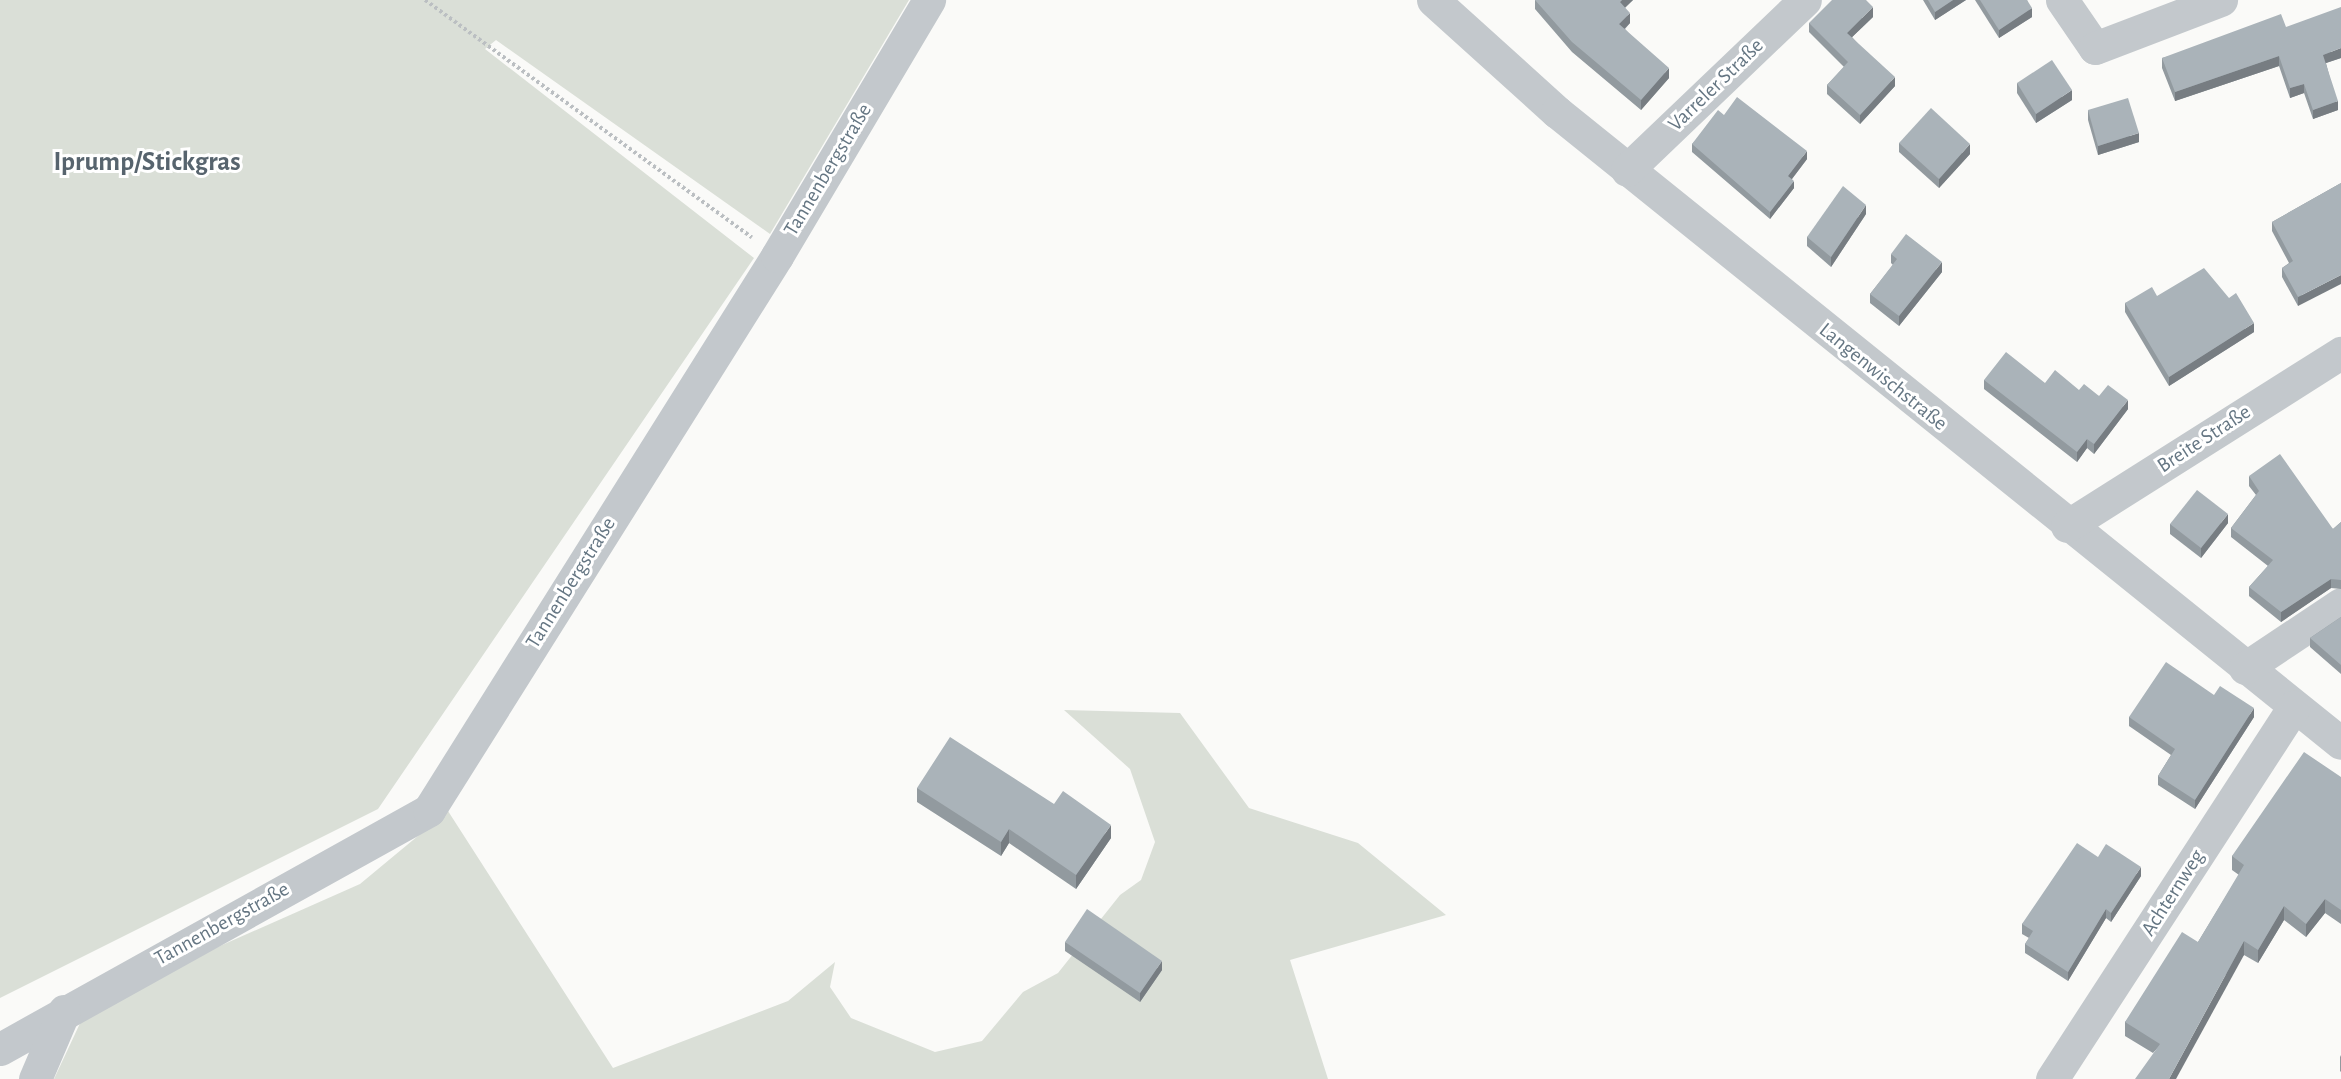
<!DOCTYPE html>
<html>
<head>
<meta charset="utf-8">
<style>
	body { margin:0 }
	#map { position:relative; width:2341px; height:1079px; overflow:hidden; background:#fafaf8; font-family:"Alegreya Sans",sans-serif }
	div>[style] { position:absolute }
	.green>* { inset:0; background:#dadfd7 }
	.path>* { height:4px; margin-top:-2px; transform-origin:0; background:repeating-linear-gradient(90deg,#bbbfc2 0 3px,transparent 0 6px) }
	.minor>* { height:33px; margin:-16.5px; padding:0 16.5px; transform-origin:16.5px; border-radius:16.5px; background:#c3c8cc }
	.wall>* { inset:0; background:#929a9f }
	.shaded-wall>* { inset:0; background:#777d82 }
	.building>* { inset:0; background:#aab3b9 }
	span { translate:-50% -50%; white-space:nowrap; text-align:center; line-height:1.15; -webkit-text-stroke:6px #fff; paint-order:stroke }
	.street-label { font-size:21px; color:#657683 }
	.district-label { font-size:27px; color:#57646e; font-weight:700 }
</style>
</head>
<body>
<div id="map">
	<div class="green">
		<i style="clip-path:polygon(0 0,909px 0,770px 234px,496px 40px,485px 49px,754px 258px,378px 809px,0 998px)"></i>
		<i style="clip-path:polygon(1064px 710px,1180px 713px,1249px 808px,1358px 843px,1446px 915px,1290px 960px,1328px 1079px,54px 1079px,89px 1004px,360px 884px,448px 811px,613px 1068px,788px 1001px,835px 962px,830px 987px,851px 1018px,935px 1052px,982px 1041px,1023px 992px,1058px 973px,1120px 895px,1141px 880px,1155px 842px,1130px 769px)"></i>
	</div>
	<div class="path">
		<i style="left:425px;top:0;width:404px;rotate:36deg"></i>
	</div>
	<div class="minor">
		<i style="left:1433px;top:0;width:167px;rotate:42.1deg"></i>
		<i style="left:1557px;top:112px;width:1006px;rotate:38.83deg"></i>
		<i style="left:2062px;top:0;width:58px;rotate:55.5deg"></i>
		<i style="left:2095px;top:48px;width:135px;rotate:-20.9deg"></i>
		<i style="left:1627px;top:170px;width:246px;rotate:-43.7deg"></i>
		<i style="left:2067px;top:526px;width:324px;rotate:-32.3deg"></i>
		<i style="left:2245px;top:668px;width:115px;rotate:-33.7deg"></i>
		<i style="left:0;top:1049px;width:491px;rotate:-29.1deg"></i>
		<i style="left:429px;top:810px;width:654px;rotate:-57.86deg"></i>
		<i style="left:777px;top:256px;width:298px;rotate:-59.3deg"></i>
		<i style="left:35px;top:1079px;width:74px;rotate:-66.9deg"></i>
		<i style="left:2052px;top:1079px;width:444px;rotate:-57deg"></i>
	</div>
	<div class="wall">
		<i style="clip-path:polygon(1535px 0,1633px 0,1625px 8px,1630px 23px,1625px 29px,1669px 78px,1641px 110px,1572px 52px,1535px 9px)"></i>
		<i style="clip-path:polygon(1923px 0,1966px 0,1935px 20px)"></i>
		<i style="clip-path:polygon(1975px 0,2027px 0,2032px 17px,1999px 38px)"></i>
		<i style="clip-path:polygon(1873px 17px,1852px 37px,1895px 86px,1860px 124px,1827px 94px,1827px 85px,1844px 67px,1809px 32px,1809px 23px)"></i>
		<i style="clip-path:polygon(2286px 27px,2341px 58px,2326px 63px,2338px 110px,2313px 119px,2304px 93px,2290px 98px,2279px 66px,2175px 101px,2162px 68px,2162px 58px)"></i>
		<i style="clip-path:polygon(2017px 83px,2072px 100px,2036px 123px,2017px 93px)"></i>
		<i style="clip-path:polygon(2088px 110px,2139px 142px,2098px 155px,2088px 120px)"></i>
		<i style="clip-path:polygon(1724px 115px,1807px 159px,1792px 179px,1794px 188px,1770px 219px,1692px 152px,1692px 144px)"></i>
		<i style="clip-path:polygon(1899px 143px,1970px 154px,1939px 188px,1899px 152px)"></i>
		<i style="clip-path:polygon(2341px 183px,2298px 306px,2282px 277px,2282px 268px,2289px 263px,2272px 231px,2272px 222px)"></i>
		<i style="clip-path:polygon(1866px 214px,1831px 267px,1807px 246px,1807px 237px)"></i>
		<i style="clip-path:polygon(1891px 254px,1942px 272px,1899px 326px,1870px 303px,1870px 294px,1893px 265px,1891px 263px)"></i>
		<i style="clip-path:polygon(2157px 296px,2254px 332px,2169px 386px,2125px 312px,2125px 303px)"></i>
		<i style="clip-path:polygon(1984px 380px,2045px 383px,2099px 396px,2128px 409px,2094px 454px,2087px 448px,2077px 462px,1984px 389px)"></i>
		<i style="clip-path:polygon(2249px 476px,2333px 529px,2341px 522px,2341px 589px,2331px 588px,2281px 622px,2249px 596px,2249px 587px,2268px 566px,2231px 537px,2231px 528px,2256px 495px,2249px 486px)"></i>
		<i style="clip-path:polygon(2228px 523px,2201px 558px,2170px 534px,2170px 524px)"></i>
		<i style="clip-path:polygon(2341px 617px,2341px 674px,2310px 647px,2310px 638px)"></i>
		<i style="clip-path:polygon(2214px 695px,2254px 717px,2195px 809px,2158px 785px,2158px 776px,2171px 755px,2129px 726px,2129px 717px)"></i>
		<i style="clip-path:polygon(2341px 777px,2341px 924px,2325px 913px,2306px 937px,2284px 920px,2258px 963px,2244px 955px,2153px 1053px,2125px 1036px,2125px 1022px,2198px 942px,2239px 875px,2232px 870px,2232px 856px)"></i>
		<i style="clip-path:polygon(917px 788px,1054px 804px,1111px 838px,1076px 889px,1009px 843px,1001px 856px,917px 802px)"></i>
		<i style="clip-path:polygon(2098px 857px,2141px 876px,2111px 922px,2106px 918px,2068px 981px,2025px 953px,2025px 944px,2029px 938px,2022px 934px,2022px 924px)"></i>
		<i style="clip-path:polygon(1065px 942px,1162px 970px,1140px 1002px,1065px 951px)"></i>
		<i style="clip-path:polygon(2341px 1055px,2341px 1072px,2340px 1071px,2340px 1057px)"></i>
	</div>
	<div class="shaded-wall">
		<i style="clip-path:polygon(1622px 0,1633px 0,1620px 12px,1620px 2px)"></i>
		<i style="clip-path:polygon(1953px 0,1966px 0,1935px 20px,1935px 12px)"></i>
		<i style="clip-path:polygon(1873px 7px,1873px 17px,1847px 42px,1847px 33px)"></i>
		<i style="clip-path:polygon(2032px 8px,2032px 17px,1999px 38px,1999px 30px)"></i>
		<i style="clip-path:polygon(1630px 13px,1630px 23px,1619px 34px,1619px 24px)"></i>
		<i style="clip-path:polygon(2341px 48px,2341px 58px,2323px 64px,2323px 55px)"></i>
		<i style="clip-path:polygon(2279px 56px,2279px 66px,2175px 101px,2175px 92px)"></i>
		<i style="clip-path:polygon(1669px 68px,1669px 78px,1641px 110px,1641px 100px)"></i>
		<i style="clip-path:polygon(1895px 77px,1895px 86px,1860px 124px,1860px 115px)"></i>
		<i style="clip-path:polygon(2304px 84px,2304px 93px,2290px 98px,2290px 88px)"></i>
		<i style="clip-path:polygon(2072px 90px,2072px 100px,2036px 123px,2036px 114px)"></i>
		<i style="clip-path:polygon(2338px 101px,2338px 110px,2313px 119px,2313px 110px)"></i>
		<i style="clip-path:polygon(2139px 133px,2139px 142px,2098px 155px,2098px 146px)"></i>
		<i style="clip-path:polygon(1970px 144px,1970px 154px,1939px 188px,1939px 179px)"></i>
		<i style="clip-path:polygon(1807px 151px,1807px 159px,1788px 184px,1788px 176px)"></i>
		<i style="clip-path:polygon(1794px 181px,1794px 188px,1770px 219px,1770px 212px)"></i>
		<i style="clip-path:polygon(1866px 205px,1866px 214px,1831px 267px,1831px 257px)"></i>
		<i style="clip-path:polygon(1942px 262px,1942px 272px,1899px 326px,1899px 316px)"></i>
		<i style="clip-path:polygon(2341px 275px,2341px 284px,2298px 306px,2298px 297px)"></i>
		<i style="clip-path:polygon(2254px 323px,2254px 332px,2169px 386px,2169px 377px)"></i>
		<i style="clip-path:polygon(2128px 400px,2128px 409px,2094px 454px,2094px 444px)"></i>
		<i style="clip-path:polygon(2087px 439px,2087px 448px,2077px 462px,2077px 452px)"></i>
		<i style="clip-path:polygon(2228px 514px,2228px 523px,2201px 558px,2201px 548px)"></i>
		<i style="clip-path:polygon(2331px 579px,2331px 588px,2281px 622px,2281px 612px)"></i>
		<i style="clip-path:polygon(2254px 708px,2254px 717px,2195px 809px,2195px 800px)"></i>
		<i style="clip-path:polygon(1111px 825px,1111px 838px,1076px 889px,1076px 875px)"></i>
		<i style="clip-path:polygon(1009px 829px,1009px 843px,1001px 856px,1001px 842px)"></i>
		<i style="clip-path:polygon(2141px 867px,2141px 876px,2111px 922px,2111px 913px)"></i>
		<i style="clip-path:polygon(2325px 899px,2325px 913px,2306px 937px,2306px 924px)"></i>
		<i style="clip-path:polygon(2284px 906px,2284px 920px,2258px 963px,2258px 950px)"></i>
		<i style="clip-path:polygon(2106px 909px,2106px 918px,2068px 981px,2068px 972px)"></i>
		<i style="clip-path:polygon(2244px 941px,2244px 955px,2176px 1079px,2169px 1079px)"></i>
		<i style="clip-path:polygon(1162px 961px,1162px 970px,1140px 1002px,1140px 993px)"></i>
	</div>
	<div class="building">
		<i style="clip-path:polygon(1535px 0,1622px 0,1620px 2px,1630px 13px,1619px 24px,1669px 68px,1641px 100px,1572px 42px)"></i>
		<i style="clip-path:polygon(1832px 0,1866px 0,1873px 7px,1847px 33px,1895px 77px,1860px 115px,1827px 85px,1848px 62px,1809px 23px)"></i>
		<i style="clip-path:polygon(1928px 0,1953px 0,1935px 12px)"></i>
		<i style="clip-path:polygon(1980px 0,2027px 0,2032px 8px,1999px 30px)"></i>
		<i style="clip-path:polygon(2341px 7px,2341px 48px,2323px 55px,2338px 101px,2313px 110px,2304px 84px,2290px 88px,2279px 56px,2175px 92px,2162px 58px,2281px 14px,2286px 27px)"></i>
		<i style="clip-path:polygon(2052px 60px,2072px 90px,2036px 114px,2017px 83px)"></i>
		<i style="clip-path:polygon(1737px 97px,1807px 151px,1788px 176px,1794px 181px,1770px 212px,1692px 144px,1718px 110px,1724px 115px)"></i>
		<i style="clip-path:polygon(2128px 98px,2139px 133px,2098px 146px,2088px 110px)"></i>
		<i style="clip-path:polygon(1931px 108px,1970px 144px,1939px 179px,1899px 143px)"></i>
		<i style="clip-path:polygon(2341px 183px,2341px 275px,2298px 297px,2282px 268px,2293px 261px,2272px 222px)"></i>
		<i style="clip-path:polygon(1843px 186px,1866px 205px,1831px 257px,1807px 237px)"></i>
		<i style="clip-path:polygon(1906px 234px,1942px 262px,1899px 316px,1870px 294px,1897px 259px,1891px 254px)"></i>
		<i style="clip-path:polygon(2204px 268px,2229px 298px,2236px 293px,2254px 323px,2169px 377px,2125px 303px,2152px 287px,2157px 296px)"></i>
		<i style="clip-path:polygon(2006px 352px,2045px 383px,2055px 370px,2079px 390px,2084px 384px,2099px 396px,2108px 385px,2128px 400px,2094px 444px,2087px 439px,2077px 452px,1984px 380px)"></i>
		<i style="clip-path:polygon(2280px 454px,2333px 529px,2341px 522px,2341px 580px,2331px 579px,2281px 612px,2249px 587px,2273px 560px,2231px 528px,2259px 491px,2249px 476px)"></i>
		<i style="clip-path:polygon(2197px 490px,2228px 514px,2201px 548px,2170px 524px)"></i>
		<i style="clip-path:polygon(2341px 617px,2341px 665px,2310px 638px)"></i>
		<i style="clip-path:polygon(2166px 662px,2214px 695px,2220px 686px,2254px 708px,2195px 800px,2158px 776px,2175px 749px,2129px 717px)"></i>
		<i style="clip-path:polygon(950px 737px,1054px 804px,1063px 791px,1111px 825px,1076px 875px,1009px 829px,1001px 842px,917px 788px)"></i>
		<i style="clip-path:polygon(2304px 752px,2341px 777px,2341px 910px,2325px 899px,2306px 924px,2284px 906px,2258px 950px,2244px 941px,2169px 1079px,2135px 1079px,2160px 1044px,2125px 1022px,2182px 932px,2198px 942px,2244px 865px,2232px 856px)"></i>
		<i style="clip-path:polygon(2077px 843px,2098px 857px,2106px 844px,2141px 867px,2111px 913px,2106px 909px,2068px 972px,2025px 944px,2033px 931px,2022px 924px)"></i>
		<i style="clip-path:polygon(1087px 909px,1162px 961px,1140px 993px,1065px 942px)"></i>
	</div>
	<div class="street-label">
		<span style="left:1716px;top:85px;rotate:-44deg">Varreler Straße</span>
		<span style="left:828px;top:170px;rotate:-59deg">Tannenbergstraße</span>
		<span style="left:1883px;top:377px;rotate:39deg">Langenwischstraße</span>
		<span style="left:2204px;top:439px;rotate:-33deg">Breite Straße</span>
		<span style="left:571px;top:583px;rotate:-58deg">Tannenbergstraße</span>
		<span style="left:2173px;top:893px;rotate:-57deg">Achternweg</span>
		<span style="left:222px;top:924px;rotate:-29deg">Tannenbergstraße</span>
	</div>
	<div class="district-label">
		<span style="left:147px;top:162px">Iprump/Stickgras</span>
	</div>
</div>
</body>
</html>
